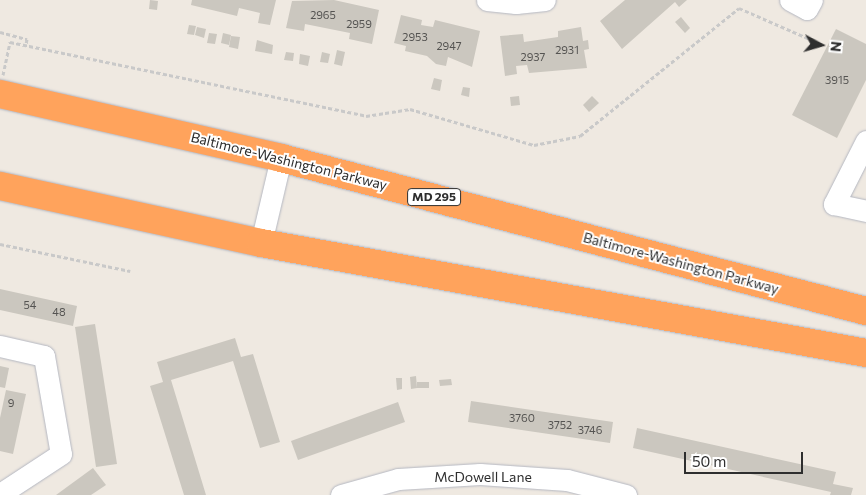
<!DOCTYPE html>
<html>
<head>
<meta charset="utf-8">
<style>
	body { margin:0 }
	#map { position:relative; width:866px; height:495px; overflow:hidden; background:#efe9e1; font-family:Commissioner,sans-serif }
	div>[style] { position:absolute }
	.building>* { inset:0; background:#cbc7bf }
	.path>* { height:3px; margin-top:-1.5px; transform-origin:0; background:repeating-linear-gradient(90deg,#c9c9c9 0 4px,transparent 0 6.5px) }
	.roads { filter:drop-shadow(0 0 1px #b4b7c1) drop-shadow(0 0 1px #b4b7c1) }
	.minor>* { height:21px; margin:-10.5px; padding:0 10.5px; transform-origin:10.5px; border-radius:10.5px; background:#fff }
	.highway>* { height:28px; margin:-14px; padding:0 14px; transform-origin:14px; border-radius:14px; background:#ffa35c }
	span { translate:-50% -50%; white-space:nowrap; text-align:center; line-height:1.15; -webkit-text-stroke:4px #fff; paint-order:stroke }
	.number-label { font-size:11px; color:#555452 }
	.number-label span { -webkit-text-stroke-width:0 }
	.shield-label span { padding:1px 4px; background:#fff; border:1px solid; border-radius:4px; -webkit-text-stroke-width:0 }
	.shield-label { font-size:12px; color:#2e2e2e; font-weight:700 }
	.street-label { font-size:14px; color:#2e2e2e }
	.north { position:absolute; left:796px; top:20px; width:50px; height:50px; -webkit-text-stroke:4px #fff; paint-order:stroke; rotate:96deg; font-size:14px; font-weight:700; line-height:20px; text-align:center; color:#2e2e2e }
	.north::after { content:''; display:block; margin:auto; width:18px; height:22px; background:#2e2e2e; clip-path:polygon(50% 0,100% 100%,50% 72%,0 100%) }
	.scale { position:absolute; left:684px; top:452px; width:119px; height:22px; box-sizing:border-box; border:2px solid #2e2e2e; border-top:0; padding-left:6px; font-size:15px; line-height:18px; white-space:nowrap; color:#2e2e2e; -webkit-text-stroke:4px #fff; paint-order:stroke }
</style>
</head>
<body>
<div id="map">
	<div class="building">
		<i style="clip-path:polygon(150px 0,158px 1px,157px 10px,149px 9px)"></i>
		<i style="clip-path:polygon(192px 0,276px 0,270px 25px,258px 23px,260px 13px,239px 8px,237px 16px,191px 5px)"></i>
		<i style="clip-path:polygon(334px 0,379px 10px,372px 44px,349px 39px,350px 33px,305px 24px,304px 31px,286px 28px,292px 1px)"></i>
		<i style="clip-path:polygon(625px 0,687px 0,679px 7px,675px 2px,622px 49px,600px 21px)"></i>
		<i style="clip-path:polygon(401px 15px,422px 20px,421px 25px,433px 27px,435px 20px,480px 31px,472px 67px,448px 57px,446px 66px,436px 64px,427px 56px,405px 51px,406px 46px,394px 43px)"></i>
		<i style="clip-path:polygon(681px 17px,690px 28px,685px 33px,675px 22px)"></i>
		<i style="clip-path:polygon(189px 25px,196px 26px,194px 35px,187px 34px)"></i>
		<i style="clip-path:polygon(197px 27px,206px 29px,204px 38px,195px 35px)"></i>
		<i style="clip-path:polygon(581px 27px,583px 41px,588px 40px,589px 49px,584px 50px,587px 68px,529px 73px,527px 65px,516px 66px,517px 74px,505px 76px,500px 36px,523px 34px,524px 42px,558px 37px,558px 31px)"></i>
		<i style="clip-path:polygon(836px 29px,866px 44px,866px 80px,837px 138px,792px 115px)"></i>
		<i style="clip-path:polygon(209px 33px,217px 34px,215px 44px,207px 43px)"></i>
		<i style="clip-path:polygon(223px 33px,231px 35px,229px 45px,221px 43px)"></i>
		<i style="clip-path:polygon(231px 36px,240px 37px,238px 49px,229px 47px)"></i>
		<i style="clip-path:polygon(257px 40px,273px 45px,272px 54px,255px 51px)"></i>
		<i style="clip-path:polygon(337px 50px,345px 52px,342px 66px,334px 64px)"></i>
		<i style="clip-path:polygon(286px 52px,294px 53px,293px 61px,284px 60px)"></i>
		<i style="clip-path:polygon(322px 52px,330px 54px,328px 63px,320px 62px)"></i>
		<i style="clip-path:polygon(300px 54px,310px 56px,308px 66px,299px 64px)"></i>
		<i style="clip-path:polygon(434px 78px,442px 80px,440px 91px,431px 89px)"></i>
		<i style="clip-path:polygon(463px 87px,470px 88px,469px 97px,461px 95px)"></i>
		<i style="clip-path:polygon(519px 96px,520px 105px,511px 106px,510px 97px)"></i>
		<i style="clip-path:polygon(592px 96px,599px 103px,589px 112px,583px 105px)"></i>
		<i style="clip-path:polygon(0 289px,77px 306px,73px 326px,0 310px)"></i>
		<i style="clip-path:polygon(95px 324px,117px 464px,96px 467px,75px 327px)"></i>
		<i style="clip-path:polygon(235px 338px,241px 357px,253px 354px,280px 442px,260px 448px,233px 361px,171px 380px,206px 495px,184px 495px,150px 386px,163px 382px,157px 362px)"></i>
		<i style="clip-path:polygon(0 366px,9px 368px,5px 388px,0 387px)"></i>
		<i style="clip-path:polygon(416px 376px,417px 388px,411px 389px,410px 377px)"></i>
		<i style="clip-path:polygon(396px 378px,402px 378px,402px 389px,397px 390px)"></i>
		<i style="clip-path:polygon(451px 379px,452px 385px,440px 386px,439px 380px)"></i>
		<i style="clip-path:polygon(417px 382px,429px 382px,429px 388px,417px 388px)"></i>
		<i style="clip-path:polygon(6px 390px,26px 394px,13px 454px,0 451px,0 418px)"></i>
		<i style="clip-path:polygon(471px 401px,613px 422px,610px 443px,468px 422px)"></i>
		<i style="clip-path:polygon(398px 402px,405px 422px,298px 460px,291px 441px)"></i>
		<i style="clip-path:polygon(637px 428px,836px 472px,833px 484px,853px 488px,851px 495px,830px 495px,831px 492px,633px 448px)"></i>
		<i style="clip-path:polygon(93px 468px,106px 485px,91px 495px,56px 495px)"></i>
	</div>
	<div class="path">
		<i style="left:0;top:32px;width:28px;rotate:15deg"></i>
		<i style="left:27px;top:39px;width:5px;rotate:101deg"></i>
		<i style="left:3px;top:75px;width:34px;rotate:-78deg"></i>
		<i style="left:10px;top:42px;width:364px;rotate:11.7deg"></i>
		<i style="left:366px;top:116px;width:45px;rotate:-9deg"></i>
		<i style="left:410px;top:109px;width:129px;rotate:16.2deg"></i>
		<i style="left:534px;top:145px;width:47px;rotate:-11.1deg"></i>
		<i style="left:580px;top:136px;width:204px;rotate:-38.8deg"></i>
		<i style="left:739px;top:8px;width:82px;rotate:23.7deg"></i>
		<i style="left:0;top:244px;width:133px;rotate:11.7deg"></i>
	</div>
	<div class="roads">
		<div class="minor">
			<i style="left:487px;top:0;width:29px;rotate:6deg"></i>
			<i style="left:516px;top:3px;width:29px;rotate:-6deg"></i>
			<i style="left:790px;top:0;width:19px;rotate:28deg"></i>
			<i style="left:807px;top:9px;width:10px;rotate:-61deg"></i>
			<i style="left:866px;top:141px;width:71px;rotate:116.9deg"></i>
			<i style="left:834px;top:204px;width:33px;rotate:12deg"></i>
			<i style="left:261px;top:243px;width:87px;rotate:-76.8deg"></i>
			<i style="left:0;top:346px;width:45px;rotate:12.8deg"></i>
			<i style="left:44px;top:356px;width:99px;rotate:80.2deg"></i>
			<i style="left:61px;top:454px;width:73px;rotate:146.7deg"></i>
			<i style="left:341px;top:495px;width:59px;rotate:-15.7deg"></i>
			<i style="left:398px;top:479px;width:82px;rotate:-3.5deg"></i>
			<i style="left:480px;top:474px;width:87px;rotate:3.9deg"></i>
			<i style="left:567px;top:480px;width:61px;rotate:14.3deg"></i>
		</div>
		<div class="highway">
			<i style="left:0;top:94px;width:288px;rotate:12.8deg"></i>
			<i style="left:281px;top:158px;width:605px;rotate:14.66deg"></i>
			<i style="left:0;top:186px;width:267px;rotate:12.3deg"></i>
			<i style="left:261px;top:243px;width:615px;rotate:10.3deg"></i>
		</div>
	</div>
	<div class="number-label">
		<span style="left:323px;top:15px">2965</span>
		<span style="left:359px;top:24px">2959</span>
		<span style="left:415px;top:37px">2953</span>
		<span style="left:449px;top:46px">2947</span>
		<span style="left:567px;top:50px">2931</span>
		<span style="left:533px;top:57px">2937</span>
		<span style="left:837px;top:80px">3915</span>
		<span style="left:30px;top:305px">54</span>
		<span style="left:59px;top:312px">48</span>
		<span style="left:11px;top:403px">9</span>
		<span style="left:522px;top:418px">3760</span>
		<span style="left:560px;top:425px">3752</span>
		<span style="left:590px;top:430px">3746</span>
	</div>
	<div class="shield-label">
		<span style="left:434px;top:197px">MD 295</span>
	</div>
	<div class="street-label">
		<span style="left:289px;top:161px;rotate:14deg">Baltimore-Washington Parkway</span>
		<span style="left:681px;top:263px;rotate:15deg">Baltimore-Washington Parkway</span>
		<span style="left:483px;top:477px">McDowell Lane</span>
	</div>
	<div class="north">N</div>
	<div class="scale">50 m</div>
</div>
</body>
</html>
